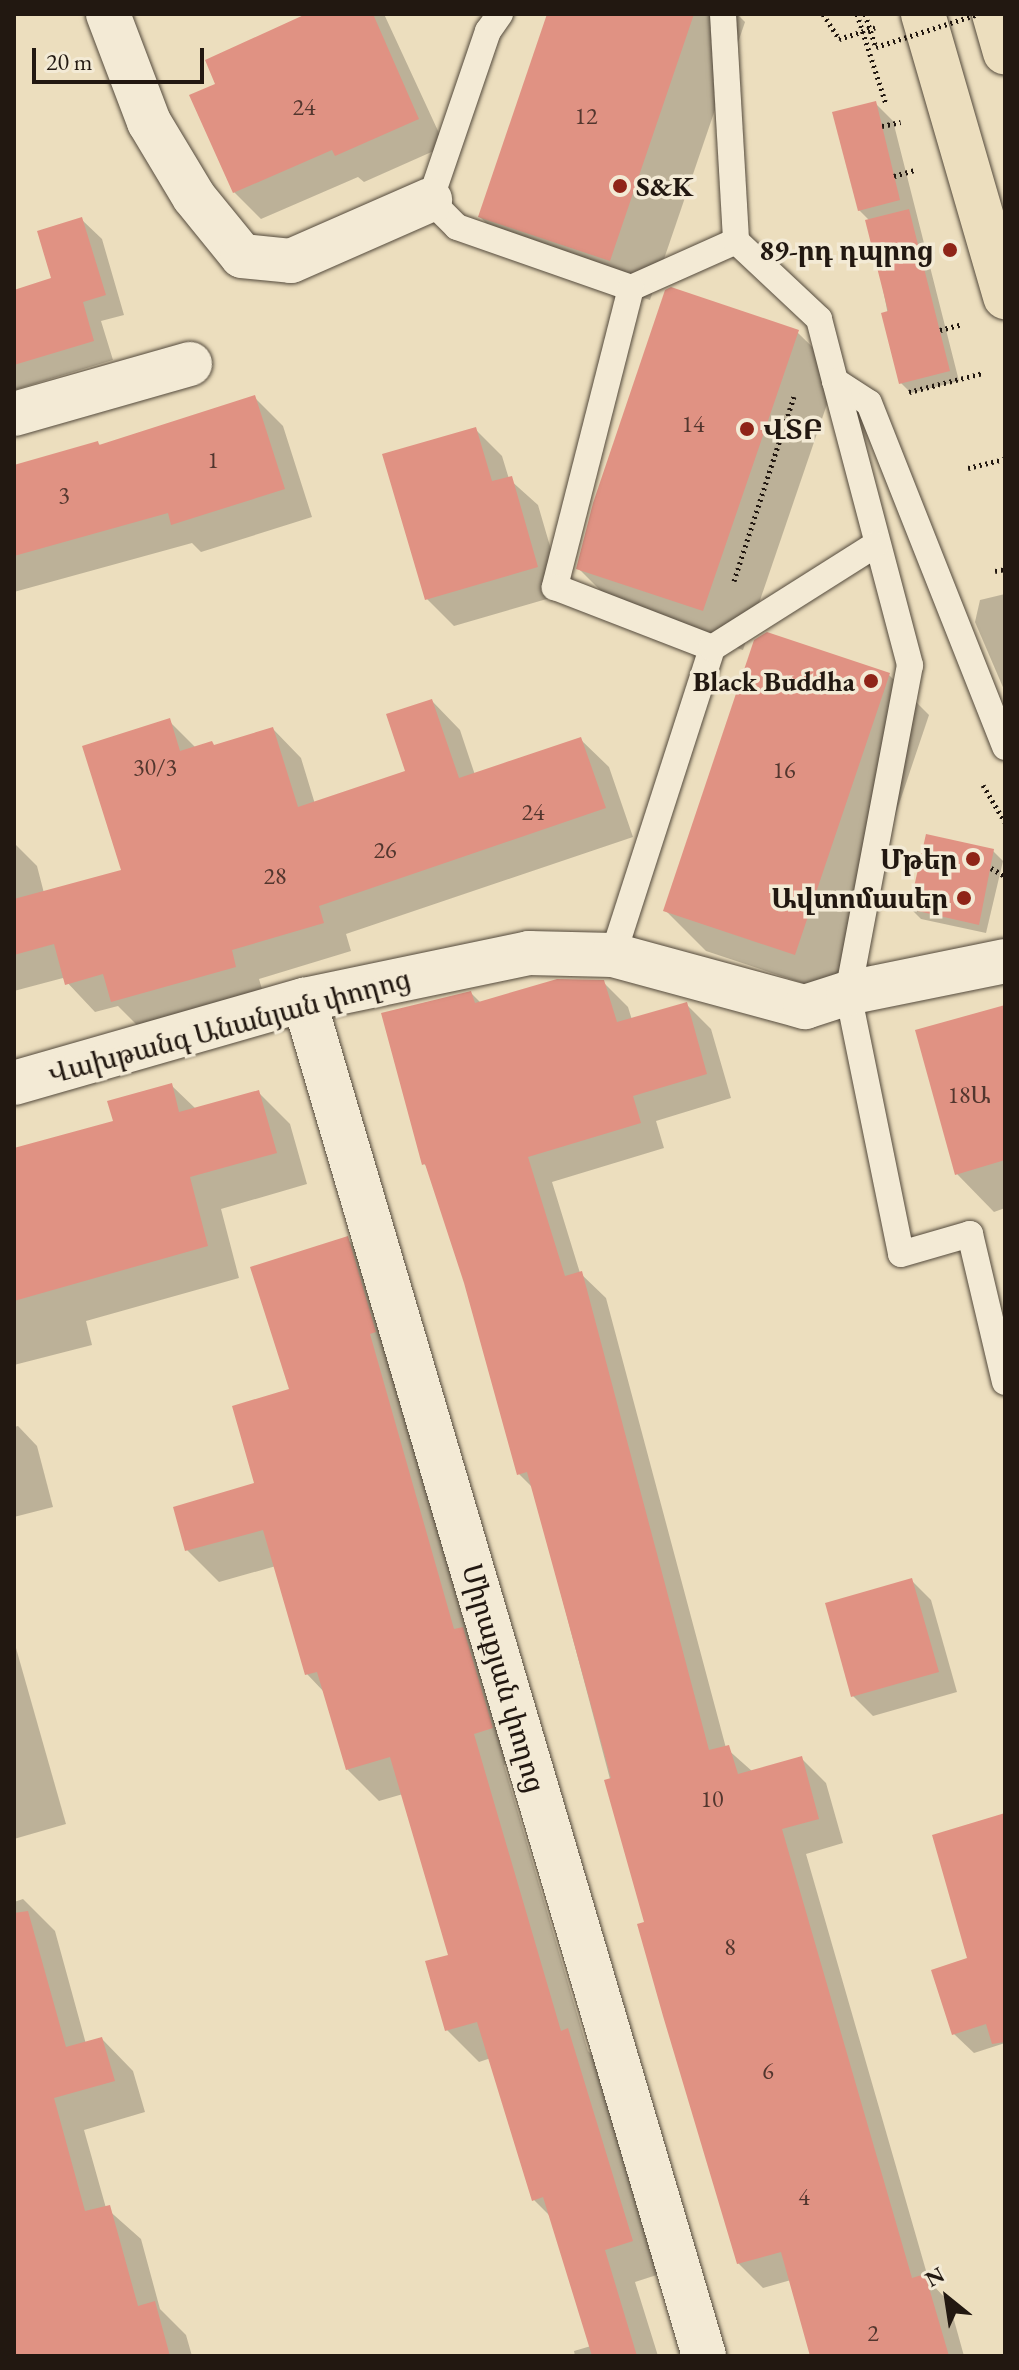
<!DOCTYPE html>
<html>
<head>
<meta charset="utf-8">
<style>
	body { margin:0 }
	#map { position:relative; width:1019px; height:2370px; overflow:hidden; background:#ecdebe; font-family:"EB Garamond","Noto Serif Armenian",serif }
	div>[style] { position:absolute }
	.shadow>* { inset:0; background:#0003 }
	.building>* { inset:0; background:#e09283 }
	.path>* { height:5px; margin-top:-2.5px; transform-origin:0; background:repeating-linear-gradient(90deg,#221811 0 2px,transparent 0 6px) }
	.roads { filter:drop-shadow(0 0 2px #544a3c) drop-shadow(0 0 2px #544a3c) }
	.lane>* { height:26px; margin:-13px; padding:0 13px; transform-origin:13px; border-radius:13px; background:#f3ead5 }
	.street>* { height:44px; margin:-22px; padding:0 22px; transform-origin:22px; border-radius:22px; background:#f3ead5 }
	.primary>* { height:44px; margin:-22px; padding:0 22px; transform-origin:22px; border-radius:22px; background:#ecdebe }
	.path-bridge>* { height:5px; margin-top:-2.5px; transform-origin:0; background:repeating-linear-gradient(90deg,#221811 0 2px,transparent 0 6px) }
	.dots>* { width:22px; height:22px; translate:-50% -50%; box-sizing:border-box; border:4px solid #f3ead5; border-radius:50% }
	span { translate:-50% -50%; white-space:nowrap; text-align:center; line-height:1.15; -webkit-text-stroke:7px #f3ead5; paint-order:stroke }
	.number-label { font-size:24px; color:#52362e }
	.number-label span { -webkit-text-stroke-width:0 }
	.poi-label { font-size:28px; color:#221811; font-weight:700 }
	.left { translate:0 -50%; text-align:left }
	.right { translate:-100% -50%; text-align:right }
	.street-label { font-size:28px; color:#221811 }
	.frame { position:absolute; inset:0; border:16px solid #221811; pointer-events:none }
	.north { position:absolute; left:907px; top:2258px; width:80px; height:80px; -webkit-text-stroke:6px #f3ead5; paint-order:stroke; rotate:330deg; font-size:22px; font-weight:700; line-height:32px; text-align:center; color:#221811 }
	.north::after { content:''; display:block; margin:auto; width:28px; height:36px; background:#221811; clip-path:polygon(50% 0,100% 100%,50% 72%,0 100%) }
	.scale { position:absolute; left:32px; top:48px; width:172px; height:36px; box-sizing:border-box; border:4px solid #221811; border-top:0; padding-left:10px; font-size:24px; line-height:28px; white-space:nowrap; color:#221811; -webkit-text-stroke:6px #f3ead5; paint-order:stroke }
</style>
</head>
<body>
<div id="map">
	<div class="shadow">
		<i style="clip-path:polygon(311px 14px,384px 14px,445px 146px,364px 182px,358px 177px,261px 219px,234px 192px)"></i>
		<i style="clip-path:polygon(549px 14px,737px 14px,745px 22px,650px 300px,521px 257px,480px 217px)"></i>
		<i style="clip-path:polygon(875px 103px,893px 121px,959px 381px,911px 393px,901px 383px,870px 221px,859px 210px)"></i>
		<i style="clip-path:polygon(82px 220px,102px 239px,124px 315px,101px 321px,113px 360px,14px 390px,14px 292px,53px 280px)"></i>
		<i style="clip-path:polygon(797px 332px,838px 372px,743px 650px,619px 609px,578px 568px)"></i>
		<i style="clip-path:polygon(255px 398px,283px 426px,312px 517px,201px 552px,192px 543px,14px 592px,14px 467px,98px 443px,101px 446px)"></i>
		<i style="clip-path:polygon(475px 429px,502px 456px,509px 479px,538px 505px,564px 594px,454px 626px,427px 599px)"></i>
		<i style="clip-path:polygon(1005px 594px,1005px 692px,975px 622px,980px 600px)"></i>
		<i style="clip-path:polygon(889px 675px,929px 715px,835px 994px,706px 951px,665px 910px)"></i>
		<i style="clip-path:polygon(432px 701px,460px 730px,475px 775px,580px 739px,609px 767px,633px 837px,346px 934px,351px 951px,259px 979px,264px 996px,141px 1029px,118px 1006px,95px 1012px,63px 978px,14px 991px,14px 843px,37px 866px,44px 893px,124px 871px,169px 721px,196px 748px,215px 747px,273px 729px,301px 758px,315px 804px,408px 772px)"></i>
		<i style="clip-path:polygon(993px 851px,1003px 861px,986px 933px,921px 919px,911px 909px)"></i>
		<i style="clip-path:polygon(603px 982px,628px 1007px,632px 1020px,686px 1004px,711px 1029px,731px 1098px,656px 1121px,664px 1148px,552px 1182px,580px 1273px,606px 1298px,726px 1748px,753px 1772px,801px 1758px,826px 1783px,843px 1843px,806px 1854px,929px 2281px,949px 2302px,964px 2356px,812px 2356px,791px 2280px,763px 2288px,738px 2263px,533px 1488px,519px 1474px,465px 1283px,429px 1168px,424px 1164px,471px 993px,481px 1003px)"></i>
		<i style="clip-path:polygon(1005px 1007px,1005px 1208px,994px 1212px,957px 1174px)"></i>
		<i style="clip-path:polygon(171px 1085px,196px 1109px,258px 1092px,290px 1124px,307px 1184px,221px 1209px,239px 1278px,86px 1321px,92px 1345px,14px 1365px,14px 1150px,115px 1122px)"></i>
		<i style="clip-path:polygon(347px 1239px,379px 1270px,523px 1760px,504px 1765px,588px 2051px,599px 2062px,663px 2273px,635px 2282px,658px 2356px,575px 2356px,574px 2351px,591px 2346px,551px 2217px,534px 2200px,491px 2058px,479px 2062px,447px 2030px,450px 1956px,403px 1794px,379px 1801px,347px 1769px,325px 1693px,307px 1674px,276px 1566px,219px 1582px,187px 1550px,176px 1508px,256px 1485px)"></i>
		<i style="clip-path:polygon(18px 1426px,37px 1446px,53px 1507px,14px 1517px,14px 1427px)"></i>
		<i style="clip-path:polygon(912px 1581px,931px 1600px,957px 1692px,873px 1716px,853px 1696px)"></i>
		<i style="clip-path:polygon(14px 1641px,66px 1824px,14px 1839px)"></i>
		<i style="clip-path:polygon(1005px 1815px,1005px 2043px,974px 2053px,954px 2034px)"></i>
		<i style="clip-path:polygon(23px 1899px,55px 1931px,86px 2044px,102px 2039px,133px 2071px,145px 2112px,84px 2130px,106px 2208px,141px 2239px,160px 2309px,186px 2335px,192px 2356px,14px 2356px,14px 1902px)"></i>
	</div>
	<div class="building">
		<i style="clip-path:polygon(306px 14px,373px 14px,419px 119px,335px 156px,332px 150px,233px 193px,189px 95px,215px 84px,205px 60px)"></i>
		<i style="clip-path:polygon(547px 14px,694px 14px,610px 261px,478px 217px)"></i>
		<i style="clip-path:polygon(876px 101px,900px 200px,858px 211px,832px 112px)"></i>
		<i style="clip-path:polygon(909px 209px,950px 371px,899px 384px,881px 313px,888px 311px,865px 220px)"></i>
		<i style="clip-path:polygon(82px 217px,106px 295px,83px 302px,94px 341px,14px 365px,14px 290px,51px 278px,37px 231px)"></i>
		<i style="clip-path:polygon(671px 287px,799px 330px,703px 611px,576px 569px,593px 503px,665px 290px)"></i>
		<i style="clip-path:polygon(255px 395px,285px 489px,171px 525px,168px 513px,14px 556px,14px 465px,98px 441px,99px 445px)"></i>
		<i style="clip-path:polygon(476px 427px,492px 481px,512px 476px,538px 567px,425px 600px,382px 454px)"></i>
		<i style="clip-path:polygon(767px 632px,890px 673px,795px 955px,663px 911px,754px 640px)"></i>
		<i style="clip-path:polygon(432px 699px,459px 778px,581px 737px,606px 808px,319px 906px,324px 923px,232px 950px,236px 967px,111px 1002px,103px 974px,65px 985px,54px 944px,14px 955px,14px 899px,121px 870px,82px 746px,170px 718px,180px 751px,212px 741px,214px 745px,273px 727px,298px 807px,405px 771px,386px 714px)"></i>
		<i style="clip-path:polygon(926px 834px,994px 849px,979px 925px,909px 909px)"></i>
		<i style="clip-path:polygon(557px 979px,604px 980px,617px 1022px,687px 1002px,707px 1074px,633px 1096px,641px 1123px,528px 1157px,565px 1276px,582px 1271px,709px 1750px,729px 1745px,738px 1774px,802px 1756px,819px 1819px,782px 1829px,912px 2278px,925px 2274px,949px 2356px,810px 2356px,781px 2252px,737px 2264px,663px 2016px,637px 1924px,644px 1922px,604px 1780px,611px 1778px,527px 1472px,517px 1475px,464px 1283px,425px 1164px,422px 1165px,381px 1013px,471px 991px,475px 1003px)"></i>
		<i style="clip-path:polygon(1005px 1005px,1005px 1160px,955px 1175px,915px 1030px)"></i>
		<i style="clip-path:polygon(172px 1083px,179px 1112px,259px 1090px,277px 1153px,190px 1177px,208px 1246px,14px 1301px,14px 1148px,113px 1121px,107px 1101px)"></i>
		<i style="clip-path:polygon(348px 1236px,376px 1332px,370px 1334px,454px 1629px,463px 1627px,493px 1728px,474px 1734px,561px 2031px,568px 2028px,633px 2241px,605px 2250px,637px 2356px,592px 2356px,543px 2197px,532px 2201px,477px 2022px,445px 2031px,425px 1961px,448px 1955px,390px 1757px,346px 1770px,317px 1672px,305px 1675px,263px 1530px,185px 1551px,173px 1507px,254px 1483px,232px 1406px,289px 1389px,250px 1267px)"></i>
		<i style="clip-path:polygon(912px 1578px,939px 1672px,851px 1697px,825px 1603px)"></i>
		<i style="clip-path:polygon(1005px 1813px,1005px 2042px,992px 2044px,986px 2024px,952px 2035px,931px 1970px,967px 1958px,932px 1835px)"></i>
		<i style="clip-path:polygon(28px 1911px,66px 2047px,102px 2037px,115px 2081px,54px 2098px,85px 2211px,110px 2205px,138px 2306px,155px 2301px,170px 2356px,14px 2356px,14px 1913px)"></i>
	</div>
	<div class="path">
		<i style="left:823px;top:14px;width:30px;rotate:57deg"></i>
		<i style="left:839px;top:39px;width:38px;rotate:-18deg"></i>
		<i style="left:882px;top:126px;width:19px;rotate:-12deg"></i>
		<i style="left:894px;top:176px;width:22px;rotate:-16deg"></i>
		<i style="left:921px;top:255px;width:17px;rotate:-17deg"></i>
		<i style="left:940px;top:330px;width:23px;rotate:-15deg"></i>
		<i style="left:909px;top:392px;width:76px;rotate:-14.4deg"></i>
		<i style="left:968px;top:468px;width:38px;rotate:-14deg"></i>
		<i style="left:995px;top:571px;width:10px;rotate:-11deg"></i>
		<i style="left:734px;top:581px;width:194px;rotate:-72deg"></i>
		<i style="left:983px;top:785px;width:43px;rotate:59.3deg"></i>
		<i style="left:991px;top:868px;width:16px;rotate:30deg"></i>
	</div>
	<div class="roads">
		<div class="lane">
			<i style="left:500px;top:14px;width:21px;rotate:125deg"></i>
			<i style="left:488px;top:31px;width:179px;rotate:108.9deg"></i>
			<i style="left:430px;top:200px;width:38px;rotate:45deg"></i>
			<i style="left:457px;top:227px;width:184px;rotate:19.3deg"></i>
			<i style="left:631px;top:288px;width:115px;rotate:-24.1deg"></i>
			<i style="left:723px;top:14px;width:227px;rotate:86.7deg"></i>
			<i style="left:736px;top:241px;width:114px;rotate:43.2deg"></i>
			<i style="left:819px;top:319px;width:64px;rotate:75.5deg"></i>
			<i style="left:835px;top:381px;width:40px;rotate:32.9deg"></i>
			<i style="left:869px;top:403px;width:370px;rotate:68.4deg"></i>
			<i style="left:631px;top:288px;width:309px;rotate:104.3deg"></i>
			<i style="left:555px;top:587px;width:168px;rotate:21.2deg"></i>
			<i style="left:835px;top:381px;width:294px;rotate:75.2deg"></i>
			<i style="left:910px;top:665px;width:334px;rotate:100.7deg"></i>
			<i style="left:848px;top:993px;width:266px;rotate:78.5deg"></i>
			<i style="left:901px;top:1254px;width:72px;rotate:-16.2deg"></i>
			<i style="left:970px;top:1234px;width:152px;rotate:76.7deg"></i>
			<i style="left:613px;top:955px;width:323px;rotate:-72.1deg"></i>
			<i style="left:712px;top:648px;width:193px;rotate:-32.3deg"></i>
		</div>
		<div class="street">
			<i style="left:108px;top:14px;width:116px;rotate:69.2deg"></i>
			<i style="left:149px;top:122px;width:87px;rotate:59deg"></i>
			<i style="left:194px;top:197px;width:76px;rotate:50.9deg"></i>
			<i style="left:242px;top:256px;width:49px;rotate:5.8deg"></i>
			<i style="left:291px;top:261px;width:152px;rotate:-23.7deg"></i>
			<i style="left:14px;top:414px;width:183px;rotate:-15.9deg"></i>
			<i style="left:304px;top:1000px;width:1414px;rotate:73.56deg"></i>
			<i style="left:14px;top:1083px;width:302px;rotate:-16deg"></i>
			<i style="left:304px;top:1000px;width:230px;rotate:-11.8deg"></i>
			<i style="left:529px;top:953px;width:84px;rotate:1.4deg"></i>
			<i style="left:613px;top:955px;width:199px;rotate:15.2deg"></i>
			<i style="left:805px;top:1007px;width:45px;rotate:-18deg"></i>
			<i style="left:848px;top:993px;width:160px;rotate:-11.5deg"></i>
		</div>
		<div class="primary">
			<i style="left:923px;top:14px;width:295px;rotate:73.8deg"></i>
			<i style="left:994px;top:14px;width:40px;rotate:74deg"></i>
		</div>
	</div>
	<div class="path-bridge">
		<i style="left:857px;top:14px;width:95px;rotate:72.1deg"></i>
		<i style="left:865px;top:14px;width:35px;rotate:72deg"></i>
		<i style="left:876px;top:47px;width:107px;rotate:-17.9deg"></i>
	</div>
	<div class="dots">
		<i style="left:620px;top:186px;background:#8f2418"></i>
		<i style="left:950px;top:250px;background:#8f2418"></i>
		<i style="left:747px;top:429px;background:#8f2418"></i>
		<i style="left:871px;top:681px;background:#8f2418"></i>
		<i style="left:973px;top:859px;background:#8f2418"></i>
		<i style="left:964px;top:898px;background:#8f2418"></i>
	</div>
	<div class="number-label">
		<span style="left:304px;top:107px">24</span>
		<span style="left:586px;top:116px">12</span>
		<span style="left:693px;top:424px">14</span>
		<span style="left:213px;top:460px">1</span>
		<span style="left:64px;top:495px">3</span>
		<span style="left:155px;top:767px">30/3</span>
		<span style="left:784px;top:770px">16</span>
		<span style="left:533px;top:812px">24</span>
		<span style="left:385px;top:850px">26</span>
		<span style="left:275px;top:876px">28</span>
		<span style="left:969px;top:1095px">18Ա</span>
		<span style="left:712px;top:1799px">10</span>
		<span style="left:730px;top:1947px">8</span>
		<span style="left:768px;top:2071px">6</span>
		<span style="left:804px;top:2197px">4</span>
		<span style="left:873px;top:2333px">2</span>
	</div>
	<div class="poi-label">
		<span class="left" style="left:636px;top:186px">S&amp;K</span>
		<span class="right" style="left:934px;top:250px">89-րդ դպրոց</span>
		<span class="left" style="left:763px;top:429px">ՎՏԲ</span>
		<span class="right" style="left:855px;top:681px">Black Buddha</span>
		<span class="right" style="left:957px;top:859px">Մթեր</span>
		<span class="right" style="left:948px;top:898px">Ավտոմասեր</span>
	</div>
	<div class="street-label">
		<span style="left:229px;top:1026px;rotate:-15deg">Վախթանգ Անանյան փողոց</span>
		<span style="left:504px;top:1678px;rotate:74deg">Միրաքյան փողոց</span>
	</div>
	<div class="frame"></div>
	<div class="north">N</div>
	<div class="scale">20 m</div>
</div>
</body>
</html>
